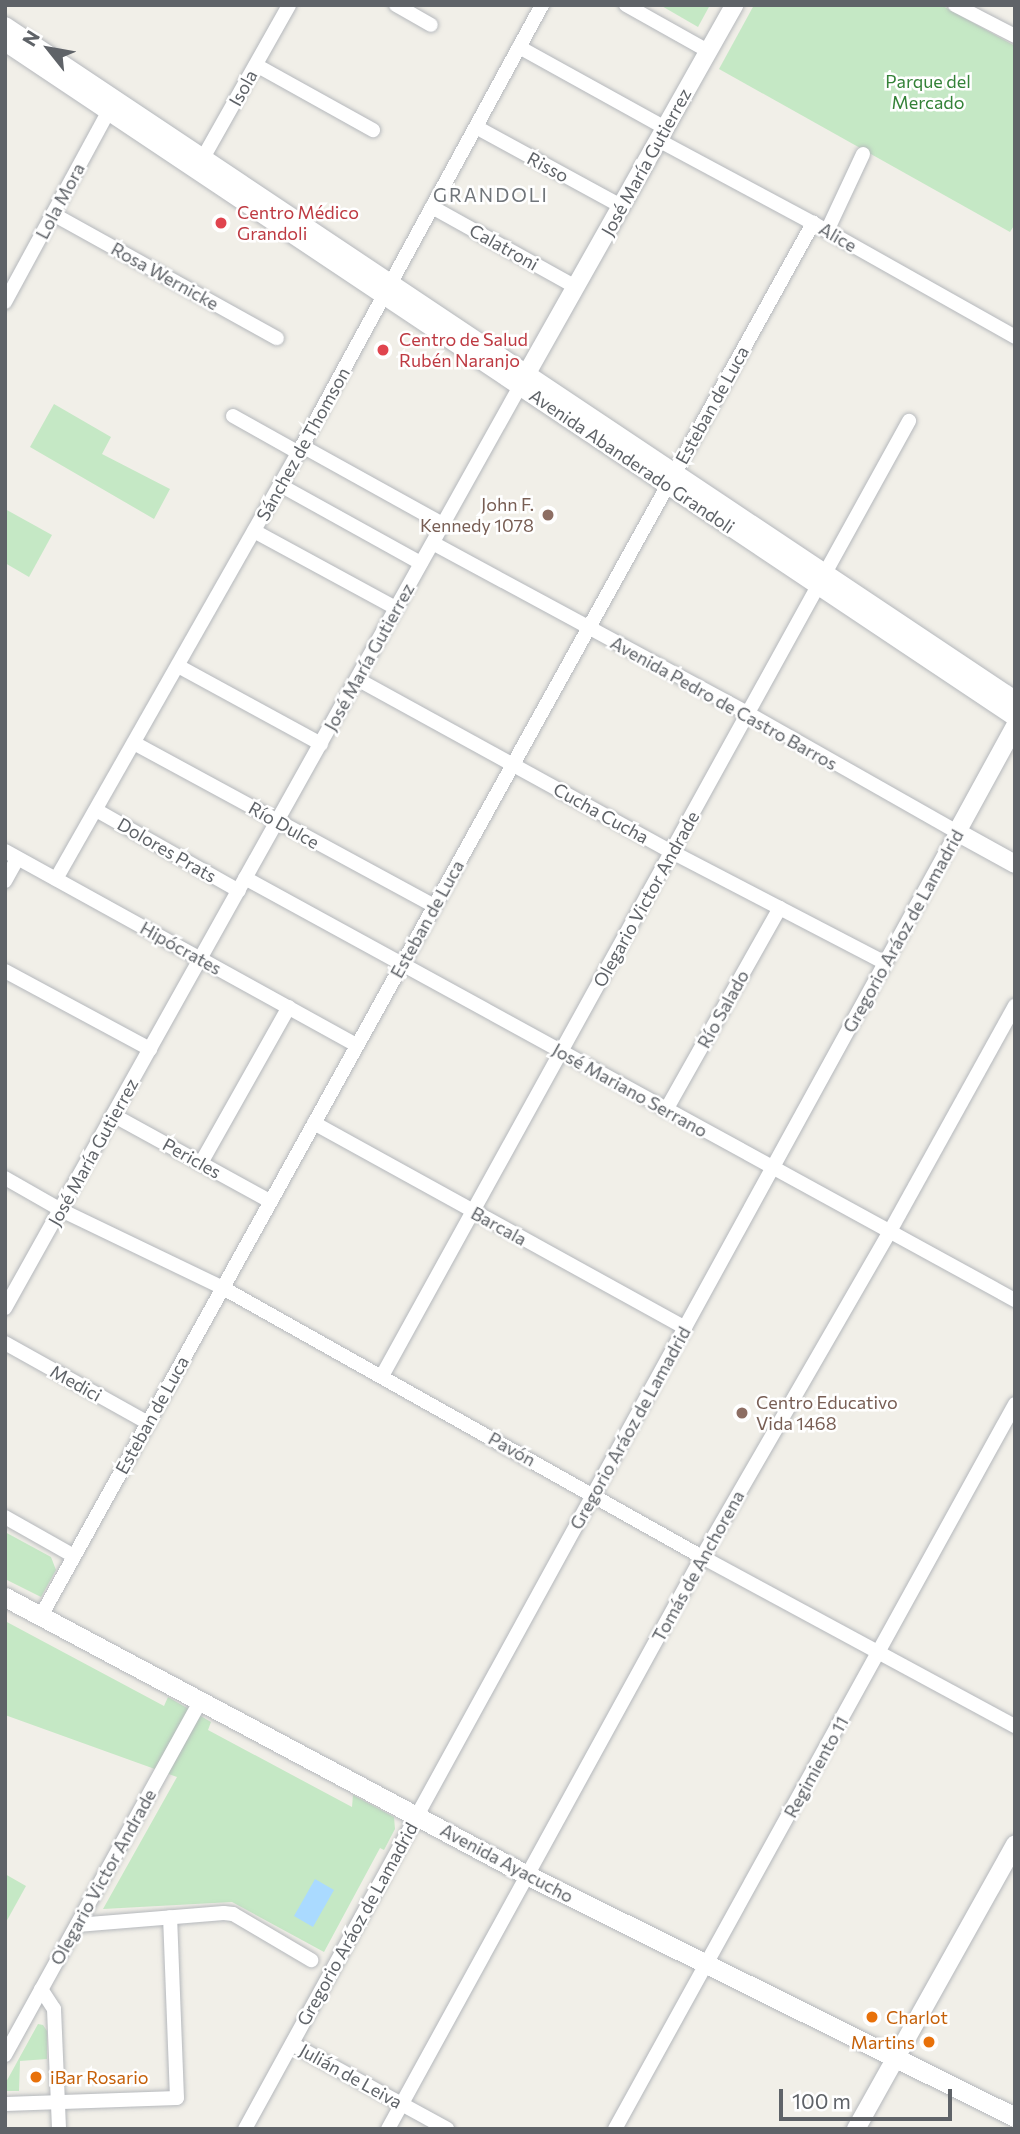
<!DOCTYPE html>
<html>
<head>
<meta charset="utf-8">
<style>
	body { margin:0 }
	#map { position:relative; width:1020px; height:2134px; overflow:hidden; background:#f1efe8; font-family:Commissioner,sans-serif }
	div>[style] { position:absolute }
	.green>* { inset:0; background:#c5e8c5 }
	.water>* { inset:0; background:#aadaff }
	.roads { filter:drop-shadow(0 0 2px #b5b8bc) drop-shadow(0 0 2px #b5b8bc) }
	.minor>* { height:14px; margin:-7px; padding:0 7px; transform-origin:7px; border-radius:7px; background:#fff }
	.tertiary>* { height:18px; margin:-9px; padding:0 9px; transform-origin:9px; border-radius:9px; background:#fff }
	.secondary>* { height:19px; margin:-9.5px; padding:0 9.5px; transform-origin:9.5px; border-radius:9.5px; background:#fff }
	.dots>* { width:19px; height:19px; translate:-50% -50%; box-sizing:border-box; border:4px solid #fff; border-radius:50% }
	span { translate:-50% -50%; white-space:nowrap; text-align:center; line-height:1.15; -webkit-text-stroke:5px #fff; paint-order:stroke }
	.park-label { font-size:18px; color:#348238 }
	.street-label { font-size:18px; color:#5f6368 }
	.health-label { font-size:18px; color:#be3a42 }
	.left { translate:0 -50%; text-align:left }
	.education-label { font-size:18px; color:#785e54 }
	.right { translate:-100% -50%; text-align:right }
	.food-label { font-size:18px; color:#c56008 }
	.neighbourhood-label { font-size:19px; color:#70757a; letter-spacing:2px }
	.frame { position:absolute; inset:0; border:7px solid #5f6368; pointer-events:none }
	.north { position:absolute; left:14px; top:14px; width:70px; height:70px; -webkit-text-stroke:5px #fff; paint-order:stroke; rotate:301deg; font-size:19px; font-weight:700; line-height:28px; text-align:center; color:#5f6368 }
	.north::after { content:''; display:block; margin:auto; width:24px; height:32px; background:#5f6368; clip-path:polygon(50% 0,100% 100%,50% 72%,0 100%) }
	.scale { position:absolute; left:779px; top:2089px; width:173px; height:32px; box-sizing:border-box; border:4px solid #5f6368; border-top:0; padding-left:9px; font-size:21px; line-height:24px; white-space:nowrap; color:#5f6368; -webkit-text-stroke:5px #fff; paint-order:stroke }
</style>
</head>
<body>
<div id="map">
	<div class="green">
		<i style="clip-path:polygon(660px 5px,710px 5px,698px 27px)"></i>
		<i style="clip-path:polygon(754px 5px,941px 5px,1015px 46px,1015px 224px,1010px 232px,719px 69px)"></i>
		<i style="clip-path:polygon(54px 404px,111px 437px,102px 454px,170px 489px,154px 519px,30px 447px)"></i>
		<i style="clip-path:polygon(5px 509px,52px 535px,29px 577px,5px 563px)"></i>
		<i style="clip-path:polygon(5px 1532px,51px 1557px,56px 1570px,41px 1597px,5px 1579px)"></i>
		<i style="clip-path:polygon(5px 1621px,164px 1706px,168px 1697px,211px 1722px,208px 1730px,352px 1807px,353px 1795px,394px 1817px,395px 1829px,384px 1850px,380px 1848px,324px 1952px,232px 1902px,103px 1909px,177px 1777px,5px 1715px)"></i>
		<i style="clip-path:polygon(5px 1874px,26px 1886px,5px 1924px)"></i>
		<i style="clip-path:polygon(38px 2024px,43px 2025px,47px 2031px,47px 2059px,20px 2061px,19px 2091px,5px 2091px,5px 2084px)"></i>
	</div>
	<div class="water">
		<i style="clip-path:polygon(315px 1879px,334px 1890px,313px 1927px,294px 1916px)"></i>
	</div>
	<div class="roads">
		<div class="minor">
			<i style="left:396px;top:5px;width:40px;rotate:29.7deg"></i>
			<i style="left:626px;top:5px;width:94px;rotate:29.3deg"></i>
			<i style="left:955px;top:5px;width:68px;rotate:27.3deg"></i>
			<i style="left:519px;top:47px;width:167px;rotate:29deg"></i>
			<i style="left:256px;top:65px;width:134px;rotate:29.1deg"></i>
			<i style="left:476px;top:127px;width:165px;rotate:28.6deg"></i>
			<i style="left:658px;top:140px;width:176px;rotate:28.2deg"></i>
			<i style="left:813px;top:223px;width:232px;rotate:29.4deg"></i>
			<i style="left:199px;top:165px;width:184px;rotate:-60.6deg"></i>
			<i style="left:432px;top:207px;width:165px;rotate:29.1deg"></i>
			<i style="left:53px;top:214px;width:256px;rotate:29deg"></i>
			<i style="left:827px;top:231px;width:85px;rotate:-64.9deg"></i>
			<i style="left:5px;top:302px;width:226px;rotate:-61.5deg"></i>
			<i style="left:233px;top:416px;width:76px;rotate:29.3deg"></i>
			<i style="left:302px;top:446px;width:161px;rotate:29deg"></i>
			<i style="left:280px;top:485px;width:161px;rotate:29deg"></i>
			<i style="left:254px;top:531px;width:162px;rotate:28.5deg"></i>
			<i style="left:178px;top:666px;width:163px;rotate:28.6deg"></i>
			<i style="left:357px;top:679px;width:359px;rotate:28.8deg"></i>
			<i style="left:672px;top:852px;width:240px;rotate:27.5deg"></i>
			<i style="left:134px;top:743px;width:341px;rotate:28.5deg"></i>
			<i style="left:96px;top:810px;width:164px;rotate:29.5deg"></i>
			<i style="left:5px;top:851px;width:402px;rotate:28.9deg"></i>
			<i style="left:245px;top:878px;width:878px;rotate:28.73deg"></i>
			<i style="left:56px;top:879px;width:498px;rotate:-60.4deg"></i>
			<i style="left:302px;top:446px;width:502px;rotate:-61.44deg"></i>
			<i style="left:5px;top:881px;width:26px;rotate:-61deg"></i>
			<i style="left:5px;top:971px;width:165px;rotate:28.3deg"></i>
			<i style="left:666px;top:1110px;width:232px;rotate:-60.6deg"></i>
			<i style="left:113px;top:1115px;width:180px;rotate:28.8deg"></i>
			<i style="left:314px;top:1123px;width:424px;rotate:28.9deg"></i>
			<i style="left:201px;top:1163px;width:179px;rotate:-60.6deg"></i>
			<i style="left:5px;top:1178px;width:64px;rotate:29.7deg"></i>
			<i style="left:61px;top:1210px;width:180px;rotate:25.7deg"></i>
			<i style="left:223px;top:1288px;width:549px;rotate:29.32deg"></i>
			<i style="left:702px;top:1557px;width:356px;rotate:28.4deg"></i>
			<i style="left:5px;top:1308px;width:1066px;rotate:-60.81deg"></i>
			<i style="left:5px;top:1343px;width:164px;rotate:29.2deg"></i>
			<i style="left:382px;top:1376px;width:1091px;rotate:-61.11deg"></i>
			<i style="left:5px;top:1517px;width:79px;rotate:29.5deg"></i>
			<i style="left:41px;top:1616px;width:1593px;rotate:-61deg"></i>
			<i style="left:77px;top:1925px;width:147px;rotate:-4.7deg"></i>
			<i style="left:224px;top:1913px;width:9px;rotate:6deg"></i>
			<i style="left:233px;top:1914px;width:91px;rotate:30.5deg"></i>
			<i style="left:41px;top:1989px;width:24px;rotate:57deg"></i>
			<i style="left:54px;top:2009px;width:120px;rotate:87.6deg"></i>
			<i style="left:292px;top:2044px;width:177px;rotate:28.7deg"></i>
			<i style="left:5px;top:2055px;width:406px;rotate:-61.1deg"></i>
			<i style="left:5px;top:2104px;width:172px;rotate:-2deg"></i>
			<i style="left:177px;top:2098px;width:181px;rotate:-92.2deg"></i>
			<i style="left:245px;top:2129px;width:1480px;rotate:-61.24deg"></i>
			<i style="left:957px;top:832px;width:239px;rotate:-150.4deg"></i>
			<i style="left:749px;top:714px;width:359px;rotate:-151.6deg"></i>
			<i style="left:388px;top:2129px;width:653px;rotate:-61.24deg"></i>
			<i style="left:702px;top:1557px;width:374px;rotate:-60deg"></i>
			<i style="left:889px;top:1233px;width:260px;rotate:-61deg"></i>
			<i style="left:615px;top:2129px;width:828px;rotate:-61.11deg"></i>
		</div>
		<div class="tertiary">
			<i style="left:5px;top:26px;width:1214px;rotate:33.72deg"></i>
			<i style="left:5px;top:42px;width:1215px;rotate:33.76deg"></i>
			<i style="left:527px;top:373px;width:422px;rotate:-60.6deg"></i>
			<i style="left:1015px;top:726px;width:121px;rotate:118.7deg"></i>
			<i style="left:957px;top:832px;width:66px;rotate:28.9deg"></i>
			<i style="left:856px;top:2129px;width:326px;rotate:-60.8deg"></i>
		</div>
		<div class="secondary">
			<i style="left:5px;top:1597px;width:591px;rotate:28.04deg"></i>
			<i style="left:527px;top:1875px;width:545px;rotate:26.38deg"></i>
		</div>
	</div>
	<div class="dots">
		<i style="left:221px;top:223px;background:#e0444e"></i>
		<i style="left:383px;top:350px;background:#e0444e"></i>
		<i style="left:548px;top:515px;background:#8d6e63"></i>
		<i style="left:742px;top:1413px;background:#8d6e63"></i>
		<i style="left:872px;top:2017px;background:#e8710a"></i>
		<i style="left:929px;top:2042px;background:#e8710a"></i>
		<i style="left:36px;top:2077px;background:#e8710a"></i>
	</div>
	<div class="park-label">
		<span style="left:928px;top:92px">Parque del<br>Mercado</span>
	</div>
	<div class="street-label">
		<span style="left:243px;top:88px;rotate:-61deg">Isola</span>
		<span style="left:646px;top:162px;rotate:-61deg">José María Gutierrez</span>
		<span style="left:548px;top:167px;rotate:28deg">Risso</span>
		<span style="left:60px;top:201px;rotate:-62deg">Lola Mora</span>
		<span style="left:838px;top:237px;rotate:30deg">Alice</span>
		<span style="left:504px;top:247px;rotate:29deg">Calatroni</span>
		<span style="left:165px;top:276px;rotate:29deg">Rosa Wernicke</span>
		<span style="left:712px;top:405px;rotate:-61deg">Esteban de Luca</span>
		<span style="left:303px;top:444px;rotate:-61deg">Sánchez de Thomson</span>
		<span style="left:632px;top:461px;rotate:34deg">Avenida Abanderado Grandoli</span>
		<span style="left:369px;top:657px;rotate:-61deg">José María Gutierrez</span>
		<span style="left:724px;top:703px;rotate:29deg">Avenida Pedro de Castro Barros</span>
		<span style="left:601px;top:813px;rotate:29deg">Cucha Cucha</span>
		<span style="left:284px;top:825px;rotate:29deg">Río Dulce</span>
		<span style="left:167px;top:850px;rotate:30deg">Dolores Prats</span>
		<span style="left:646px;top:899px;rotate:-61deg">Olegario Victor Andrade</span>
		<span style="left:427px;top:919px;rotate:-61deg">Esteban de Luca</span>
		<span style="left:903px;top:931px;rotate:-61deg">Gregorio Aráoz de Lamadrid</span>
		<span style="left:181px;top:948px;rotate:29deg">Hipócrates</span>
		<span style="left:723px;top:1009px;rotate:-61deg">Río Salado</span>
		<span style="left:630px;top:1090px;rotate:29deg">José Mariano Serrano</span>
		<span style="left:93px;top:1152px;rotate:-61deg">José María Gutierrez</span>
		<span style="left:192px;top:1158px;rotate:29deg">Pericles</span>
		<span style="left:499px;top:1226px;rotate:29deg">Barcala</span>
		<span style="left:76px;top:1383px;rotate:29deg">Medici</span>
		<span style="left:152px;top:1415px;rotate:-61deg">Esteban de Luca</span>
		<span style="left:630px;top:1428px;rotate:-61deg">Gregorio Aráoz de Lamadrid</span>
		<span style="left:512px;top:1449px;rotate:29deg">Pavón</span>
		<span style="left:698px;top:1566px;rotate:-61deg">Tomás de Anchorena</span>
		<span style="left:816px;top:1767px;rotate:-61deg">Regimiento 11</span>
		<span style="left:507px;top:1863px;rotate:28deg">Avenida Ayacucho</span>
		<span style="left:103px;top:1877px;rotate:-61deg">Olegario Victor Andrade</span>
		<span style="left:357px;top:1924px;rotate:-61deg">Gregorio Aráoz de Lamadrid</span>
		<span style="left:351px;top:2076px;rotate:29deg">Julián de Leiva</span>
	</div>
	<div class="health-label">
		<span class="left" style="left:237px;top:223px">Centro Médico<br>Grandoli</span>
		<span class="left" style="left:399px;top:350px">Centro de Salud<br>Rubén Naranjo</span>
	</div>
	<div class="education-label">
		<span class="right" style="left:534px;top:515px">John F.<br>Kennedy 1078</span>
		<span class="left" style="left:756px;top:1413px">Centro Educativo<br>Vida 1468</span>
	</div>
	<div class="food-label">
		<span class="left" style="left:886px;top:2017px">Charlot</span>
		<span class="right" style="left:915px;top:2042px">Martins</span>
		<span class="left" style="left:50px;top:2077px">iBar Rosario</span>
	</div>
	<div class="neighbourhood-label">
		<span style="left:491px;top:195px">GRANDOLI</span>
	</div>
	<div class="frame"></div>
	<div class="north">N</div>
	<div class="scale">100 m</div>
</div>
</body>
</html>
